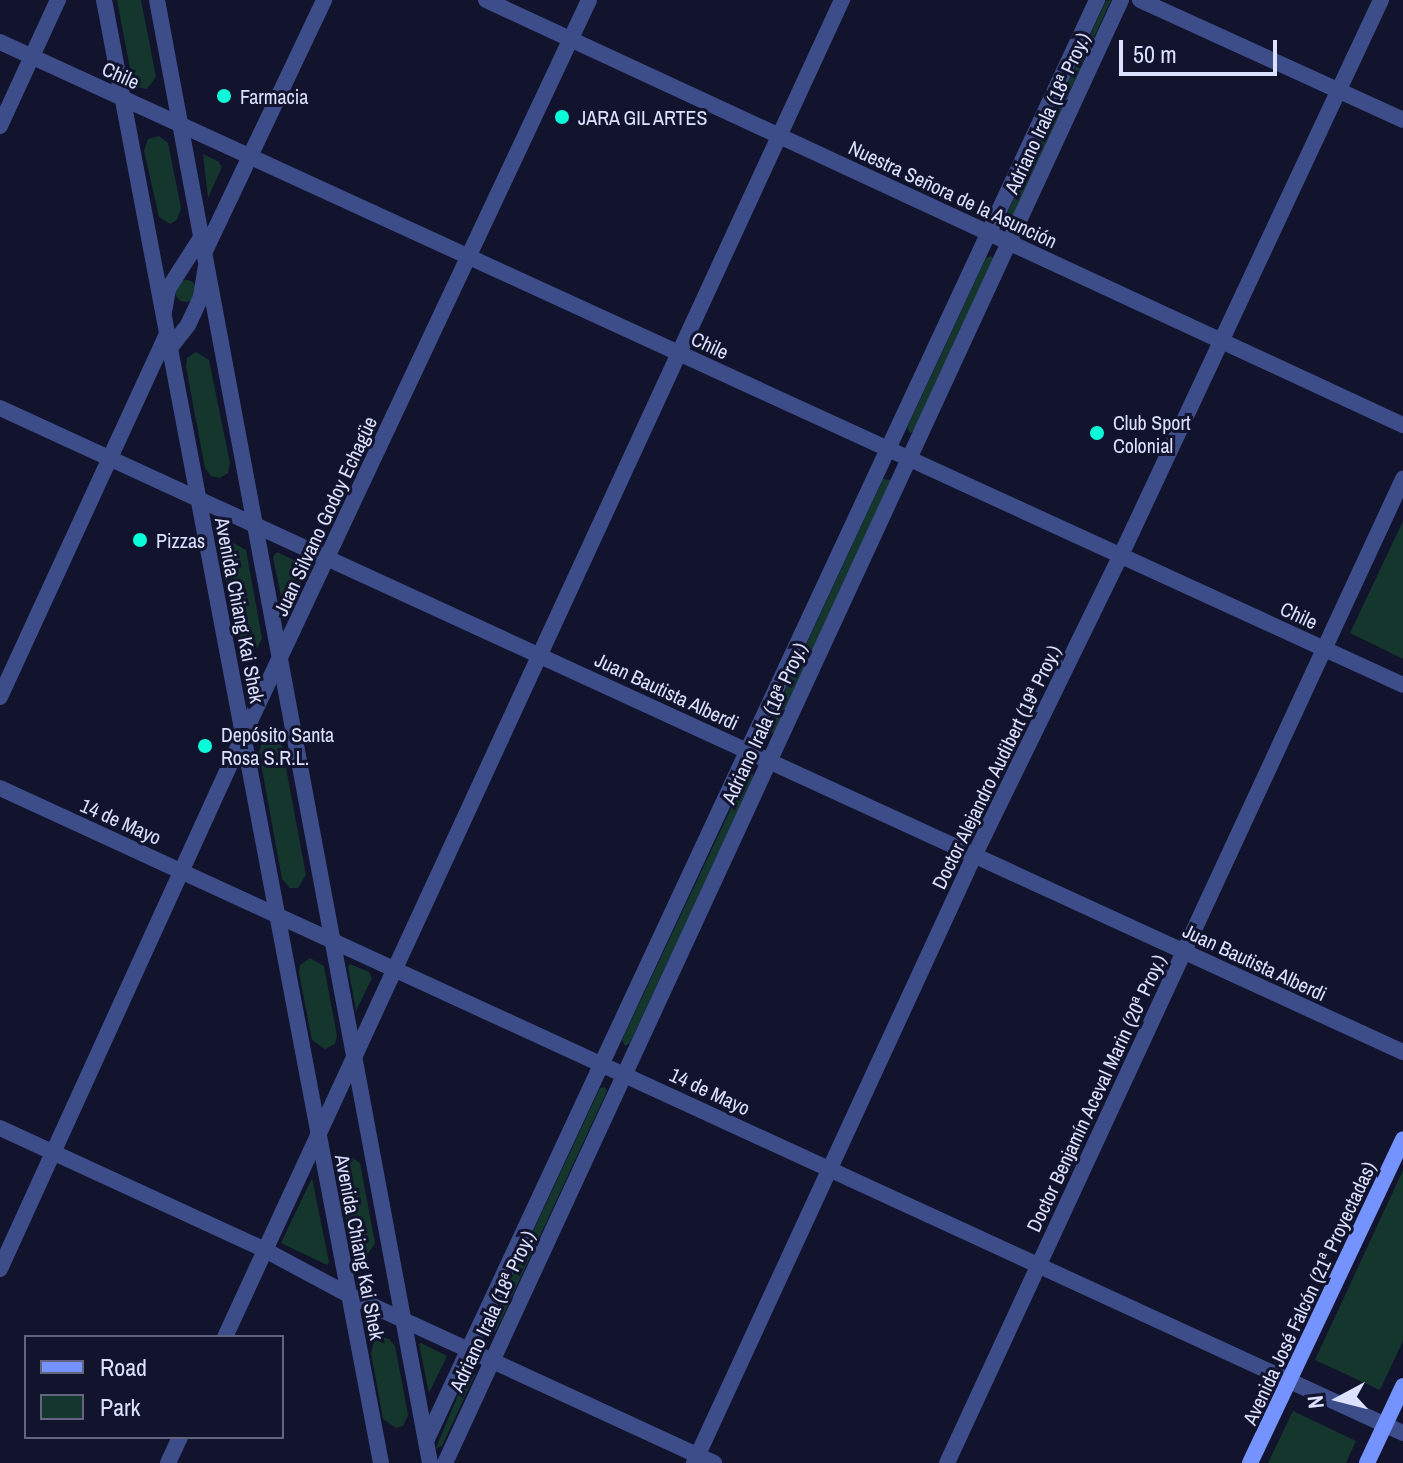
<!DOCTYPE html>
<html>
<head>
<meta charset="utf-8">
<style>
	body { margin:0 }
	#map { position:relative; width:1403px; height:1463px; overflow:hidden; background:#12132c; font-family:"Archivo Narrow",sans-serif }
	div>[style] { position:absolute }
	.green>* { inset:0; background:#15362c }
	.round { border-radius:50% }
	.minor>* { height:16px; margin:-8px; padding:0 8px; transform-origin:8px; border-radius:8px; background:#3d4d8a }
	.tertiary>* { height:16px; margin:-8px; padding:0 8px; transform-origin:8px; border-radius:8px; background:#3d4d8a }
	.secondary>* { height:16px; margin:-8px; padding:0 8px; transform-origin:8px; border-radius:8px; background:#7493fe }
	.dots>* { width:22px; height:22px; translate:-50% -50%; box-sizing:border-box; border:4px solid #12132c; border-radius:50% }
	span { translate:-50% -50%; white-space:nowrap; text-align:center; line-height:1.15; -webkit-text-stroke:6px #12132c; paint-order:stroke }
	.street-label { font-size:20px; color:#dce1ff }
	.poi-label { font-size:20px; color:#dce1ff }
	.left { translate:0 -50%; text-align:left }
	.legend { position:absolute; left:24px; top:1335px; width:260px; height:104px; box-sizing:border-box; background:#12132c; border:2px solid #636580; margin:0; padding:10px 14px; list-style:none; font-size:24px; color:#dce1ff }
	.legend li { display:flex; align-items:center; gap:16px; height:40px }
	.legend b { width:40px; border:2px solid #636580 }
	.north { position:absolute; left:1299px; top:1359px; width:80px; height:80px; -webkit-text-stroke:6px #12132c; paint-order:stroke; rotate:263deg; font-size:22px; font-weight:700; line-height:32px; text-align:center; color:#dce1ff }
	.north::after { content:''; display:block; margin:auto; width:28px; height:36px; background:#dce1ff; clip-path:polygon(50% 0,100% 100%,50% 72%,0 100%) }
	.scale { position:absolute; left:1119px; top:40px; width:158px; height:36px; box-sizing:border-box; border:4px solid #dce1ff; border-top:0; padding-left:10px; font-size:24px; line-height:28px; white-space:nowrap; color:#dce1ff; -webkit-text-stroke:6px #12132c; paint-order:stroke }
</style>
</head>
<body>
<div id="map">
	<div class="green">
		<i style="clip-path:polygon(117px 0,141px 0,156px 77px,147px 89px,138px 87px,132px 79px)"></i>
		<i style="clip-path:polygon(1111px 0,1008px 228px,1005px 228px,1003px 222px,1106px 1px)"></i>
		<i style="clip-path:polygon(159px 136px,168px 143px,181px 208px,177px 220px,170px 224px,159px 217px,144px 151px,148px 139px)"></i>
		<i style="clip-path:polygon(203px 154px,219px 162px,222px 167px,208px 198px)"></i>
		<i style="clip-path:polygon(991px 256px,994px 259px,914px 431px,910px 433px,907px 428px,986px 258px)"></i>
		<i class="round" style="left:175px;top:280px;width:22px;height:22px"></i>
		<i style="clip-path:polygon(196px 352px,209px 360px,230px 463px,228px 473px,220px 478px,211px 476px,205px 468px,186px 367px,187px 358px)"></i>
		<i style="clip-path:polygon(883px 479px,891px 480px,774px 732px,770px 734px,767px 729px)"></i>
		<i style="clip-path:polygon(1403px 521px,1403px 659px,1350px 633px)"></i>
		<i style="clip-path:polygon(232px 542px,246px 550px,262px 638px,257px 649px,249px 651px,238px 642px,222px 558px,223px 549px)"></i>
		<i style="clip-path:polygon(277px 552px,308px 567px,285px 616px,273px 557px)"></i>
		<i style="clip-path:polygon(269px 739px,277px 740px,282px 746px,306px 875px,298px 888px,290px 888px,282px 879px,259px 753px,262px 742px)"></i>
		<i style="clip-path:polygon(749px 770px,754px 776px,630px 1043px,625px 1046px,622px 1040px)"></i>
		<i style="clip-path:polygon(310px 958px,324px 966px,337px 1036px,335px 1044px,325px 1049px,312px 1040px,299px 973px,300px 965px)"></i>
		<i style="clip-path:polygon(350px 964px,369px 972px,372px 978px,356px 1011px,348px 967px)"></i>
		<i style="clip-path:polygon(605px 1087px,607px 1091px,496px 1331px,491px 1334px,488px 1328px,600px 1088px)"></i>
		<i style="clip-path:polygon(347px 1154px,360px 1163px,375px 1243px,367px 1255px,355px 1253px,351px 1246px,336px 1165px,340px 1158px)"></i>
		<i style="clip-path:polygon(1403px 1170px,1403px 1341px,1380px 1390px,1315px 1360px)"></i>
		<i style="clip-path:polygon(312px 1178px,329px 1262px,327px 1265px,281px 1243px)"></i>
		<i style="clip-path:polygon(381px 1337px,389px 1339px,395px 1346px,408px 1415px,403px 1426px,396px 1428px,383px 1419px,371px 1353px,374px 1341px)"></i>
		<i style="clip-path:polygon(421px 1343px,447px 1356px,429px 1393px,419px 1344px)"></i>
		<i style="clip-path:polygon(472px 1370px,475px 1375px,442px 1446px,436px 1448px,468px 1371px)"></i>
		<i style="clip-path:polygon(1293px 1411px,1356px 1441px,1346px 1463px,1268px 1463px)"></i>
	</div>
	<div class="minor">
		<i style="left:1140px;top:0;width:289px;rotate:24.5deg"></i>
		<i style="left:0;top:126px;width:139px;rotate:-65.3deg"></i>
		<i style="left:205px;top:251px;width:278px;rotate:-64.6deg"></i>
		<i style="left:164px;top:312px;width:23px;rotate:-80deg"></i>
		<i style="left:168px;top:289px;width:63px;rotate:-57.3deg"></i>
		<i style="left:170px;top:348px;width:29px;rotate:-52deg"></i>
		<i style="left:188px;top:325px;width:31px;rotate:-65deg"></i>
		<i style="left:201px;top:297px;width:30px;rotate:-81deg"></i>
		<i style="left:0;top:408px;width:1544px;rotate:24.66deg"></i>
		<i style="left:0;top:697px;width:400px;rotate:-65.3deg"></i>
		<i style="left:0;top:788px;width:1544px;rotate:24.69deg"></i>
		<i style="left:0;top:1128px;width:292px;rotate:24.7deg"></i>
		<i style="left:265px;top:1250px;width:95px;rotate:28.2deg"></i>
		<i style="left:349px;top:1295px;width:402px;rotate:24.7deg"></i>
		<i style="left:0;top:1269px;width:586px;rotate:-65.49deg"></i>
		<i style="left:243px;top:736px;width:813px;rotate:-64.82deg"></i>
		<i style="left:225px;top:1337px;width:1473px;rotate:-65.23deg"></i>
		<i style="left:426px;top:1441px;width:1590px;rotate:-65.03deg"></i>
		<i style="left:168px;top:1463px;width:29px;rotate:-65deg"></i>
		<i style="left:445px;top:1463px;width:1612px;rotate:-65.2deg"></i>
		<i style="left:694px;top:1463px;width:671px;rotate:-65.23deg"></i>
		<i style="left:975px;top:854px;width:333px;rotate:-64deg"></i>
		<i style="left:1121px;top:555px;width:613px;rotate:-64.9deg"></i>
		<i style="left:947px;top:1463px;width:1085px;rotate:-65.14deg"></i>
	</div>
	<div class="tertiary">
		<i style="left:104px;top:0;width:1489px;rotate:79.28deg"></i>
		<i style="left:157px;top:0;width:1488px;rotate:79.43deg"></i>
		<i style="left:486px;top:0;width:1011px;rotate:24.87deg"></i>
		<i style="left:0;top:42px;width:1543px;rotate:24.62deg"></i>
	</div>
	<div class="secondary">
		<i style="left:1250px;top:1463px;width:358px;rotate:-64.7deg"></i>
		<i style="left:1367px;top:1463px;width:85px;rotate:-64.9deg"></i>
	</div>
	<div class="dots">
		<i style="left:224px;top:96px;background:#0afdd9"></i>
		<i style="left:562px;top:117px;background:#0afdd9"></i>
		<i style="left:1097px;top:433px;background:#0afdd9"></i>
		<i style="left:140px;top:540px;background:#0afdd9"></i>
		<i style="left:205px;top:746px;background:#0afdd9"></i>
	</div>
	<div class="street-label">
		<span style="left:121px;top:75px;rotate:24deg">Chile</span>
		<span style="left:1047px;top:113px;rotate:-65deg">Adriano Irala (18ª Proy.)</span>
		<span style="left:953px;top:194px;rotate:25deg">Nuestra Señora de la Asunción</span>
		<span style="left:710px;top:345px;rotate:25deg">Chile</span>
		<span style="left:325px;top:516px;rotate:-65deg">Juan Silvano Godoy Echagüe</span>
		<span style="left:240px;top:610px;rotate:79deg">Avenida Chiang Kai Shek</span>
		<span style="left:1299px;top:615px;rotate:25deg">Chile</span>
		<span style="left:667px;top:691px;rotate:25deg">Juan Bautista Alberdi</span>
		<span style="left:764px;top:723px;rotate:-65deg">Adriano Irala (18ª Proy.)</span>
		<span style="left:996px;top:767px;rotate:-64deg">Doctor Alejandro Audibert (19ª Proy.)</span>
		<span style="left:121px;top:821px;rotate:24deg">14 de Mayo</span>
		<span style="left:1255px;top:962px;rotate:25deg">Juan Bautista Alberdi</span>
		<span style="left:710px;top:1091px;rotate:25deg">14 de Mayo</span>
		<span style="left:1096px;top:1093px;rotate:-65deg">Doctor Benjamín Aceval Marin (20ª Proy.)</span>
		<span style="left:360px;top:1247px;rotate:79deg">Avenida Chiang Kai Shek</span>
		<span style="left:1309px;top:1293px;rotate:-65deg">Avenida José Falcón (21ª Proyectadas)</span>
		<span style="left:492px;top:1311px;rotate:-65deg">Adriano Irala (18ª Proy.)</span>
	</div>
	<div class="poi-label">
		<span class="left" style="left:240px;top:96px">Farmacia</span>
		<span class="left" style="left:578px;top:117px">JARA GIL ARTES</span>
		<span class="left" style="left:1113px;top:434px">Club Sport<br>Colonial</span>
		<span class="left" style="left:156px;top:540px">Pizzas</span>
		<span class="left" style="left:221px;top:746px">Depósito Santa<br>Rosa S.R.L.</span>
	</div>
	<ul class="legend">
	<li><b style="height:10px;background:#7493fe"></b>Road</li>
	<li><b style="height:22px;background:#15362c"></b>Park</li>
	</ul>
	<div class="north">N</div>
	<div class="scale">50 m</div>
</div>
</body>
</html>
